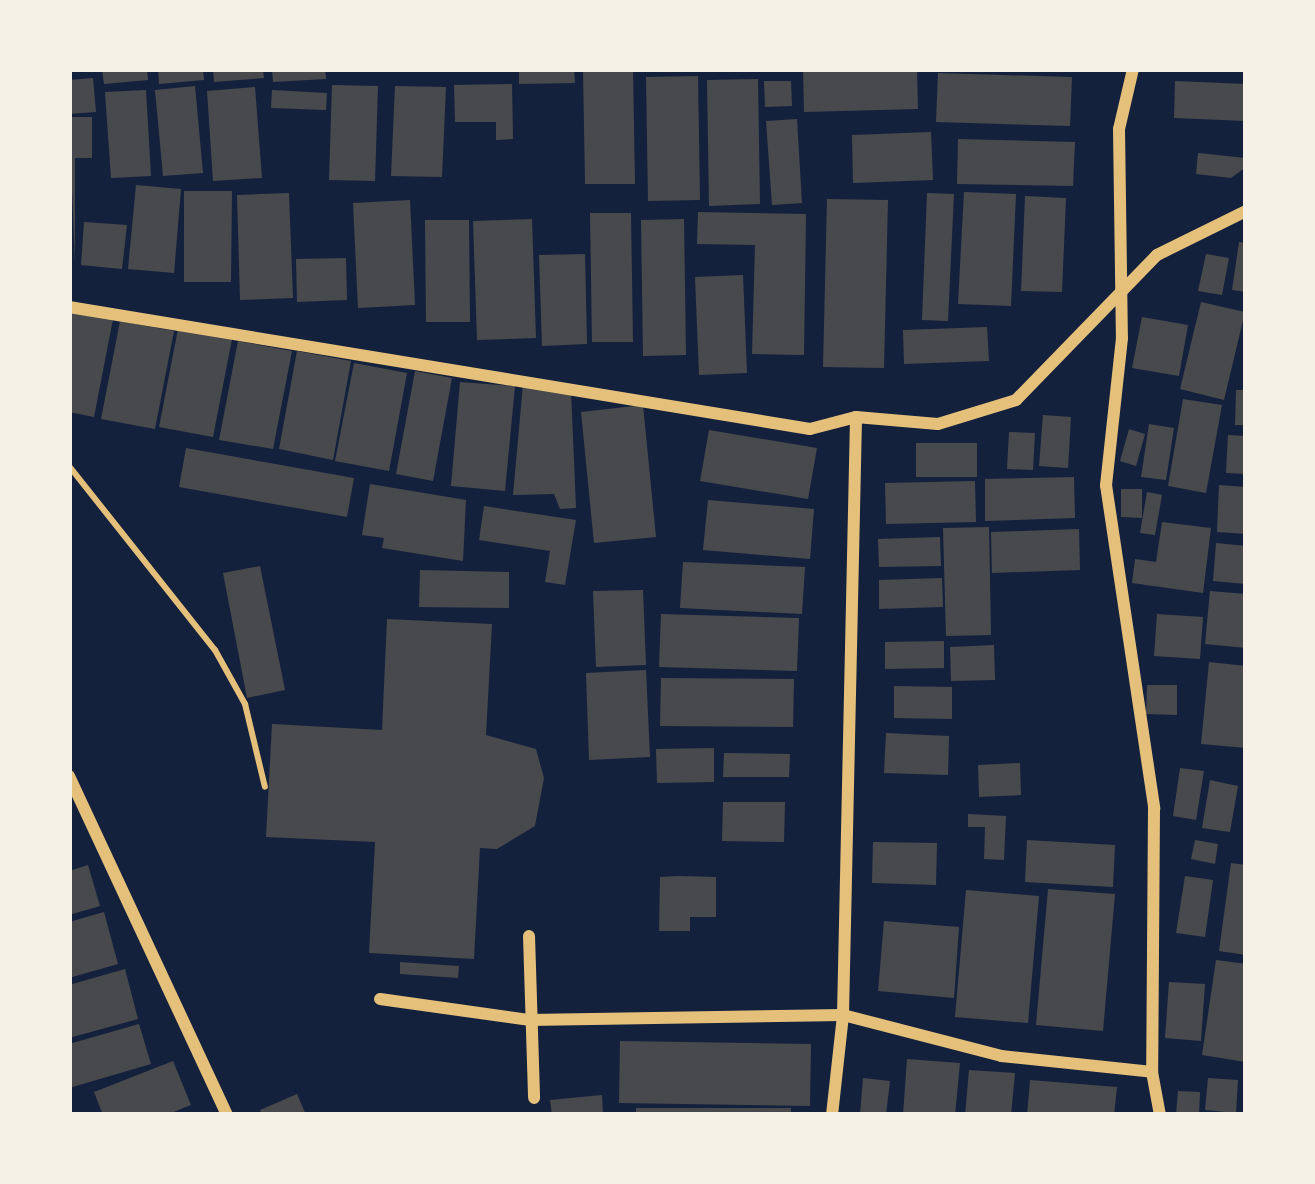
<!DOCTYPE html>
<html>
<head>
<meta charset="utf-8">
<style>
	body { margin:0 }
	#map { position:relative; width:1315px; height:1184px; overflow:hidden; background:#14213d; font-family:Arial,sans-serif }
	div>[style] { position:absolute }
	.building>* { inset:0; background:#48494c }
	.path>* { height:6px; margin:-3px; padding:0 3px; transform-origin:3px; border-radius:3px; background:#e5c07b }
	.minor>* { height:12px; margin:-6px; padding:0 6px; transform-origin:6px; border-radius:6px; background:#e5c07b }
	span { translate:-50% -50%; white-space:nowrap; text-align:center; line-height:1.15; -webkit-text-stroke:9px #f6f1e7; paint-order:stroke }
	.frame { position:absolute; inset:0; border:72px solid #f6f1e7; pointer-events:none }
</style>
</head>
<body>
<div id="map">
	<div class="building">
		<i style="clip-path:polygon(102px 69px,147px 69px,148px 80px,104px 84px)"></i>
		<i style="clip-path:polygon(158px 69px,203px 69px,204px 80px,159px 84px)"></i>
		<i style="clip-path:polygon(213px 69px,263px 69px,264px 78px,214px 82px)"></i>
		<i style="clip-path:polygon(272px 69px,325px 69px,326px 79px,273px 82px)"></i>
		<i style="clip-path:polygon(519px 69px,574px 69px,575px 83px,519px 84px)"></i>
		<i style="clip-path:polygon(583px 69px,633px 69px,635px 184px,585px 184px)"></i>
		<i style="clip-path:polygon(803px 69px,917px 69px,918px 109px,804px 112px)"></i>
		<i style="clip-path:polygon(938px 73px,1072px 77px,1070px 126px,936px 122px)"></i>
		<i style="clip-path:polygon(698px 76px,700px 200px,648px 201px,646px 77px)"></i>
		<i style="clip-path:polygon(93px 78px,96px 112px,69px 114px,69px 80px)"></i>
		<i style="clip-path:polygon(758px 79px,760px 204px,709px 206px,707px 80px)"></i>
		<i style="clip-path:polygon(764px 81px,791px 81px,792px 106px,765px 107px)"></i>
		<i style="clip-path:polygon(1175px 81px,1246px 84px,1246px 121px,1174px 118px)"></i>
		<i style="clip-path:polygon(512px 84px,513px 139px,496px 140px,496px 122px,455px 122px,454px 85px)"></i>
		<i style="clip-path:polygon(332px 85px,378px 86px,375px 181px,329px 180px)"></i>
		<i style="clip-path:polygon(195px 86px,203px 173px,163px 176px,155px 90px)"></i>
		<i style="clip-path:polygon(395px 86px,446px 87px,442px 177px,391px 176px)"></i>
		<i style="clip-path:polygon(255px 87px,262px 178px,213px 181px,207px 91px)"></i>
		<i style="clip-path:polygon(146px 90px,151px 176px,111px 178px,105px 92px)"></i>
		<i style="clip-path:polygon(272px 90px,327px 93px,326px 110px,271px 108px)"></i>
		<i style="clip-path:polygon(69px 117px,92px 117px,92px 158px,75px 158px,75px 263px)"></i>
		<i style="clip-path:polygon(797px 119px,802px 203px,772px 205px,766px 121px)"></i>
		<i style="clip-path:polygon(931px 132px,933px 180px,853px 183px,852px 135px)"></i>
		<i style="clip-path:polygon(958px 139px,1075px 142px,1073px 186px,957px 184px)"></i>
		<i style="clip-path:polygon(1198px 153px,1246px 158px,1246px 167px,1231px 178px,1196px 174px)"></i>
		<i style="clip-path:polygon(136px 185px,181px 189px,174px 273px,128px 269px)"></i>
		<i style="clip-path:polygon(184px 191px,232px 191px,231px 282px,184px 282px)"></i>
		<i style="clip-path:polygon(964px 192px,1016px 194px,1011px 306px,958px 304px)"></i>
		<i style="clip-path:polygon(289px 193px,293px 298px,240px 300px,237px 195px)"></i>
		<i style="clip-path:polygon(927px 193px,954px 194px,948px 321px,922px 320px)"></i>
		<i style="clip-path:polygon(1025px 196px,1066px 198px,1062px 292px,1021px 291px)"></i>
		<i style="clip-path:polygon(827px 199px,888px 200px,884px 368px,823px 367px)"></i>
		<i style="clip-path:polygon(410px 200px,415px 305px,358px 308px,353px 203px)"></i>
		<i style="clip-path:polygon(698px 212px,806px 214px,804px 355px,752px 354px,755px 245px,697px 244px)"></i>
		<i style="clip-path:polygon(590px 213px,631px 213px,633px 342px,592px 342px)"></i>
		<i style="clip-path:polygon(532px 219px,536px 338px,477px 340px,473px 221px)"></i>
		<i style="clip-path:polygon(684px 219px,686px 355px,643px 356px,641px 220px)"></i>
		<i style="clip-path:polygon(425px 220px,469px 220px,470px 322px,426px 322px)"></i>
		<i style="clip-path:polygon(84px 222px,127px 225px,122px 269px,81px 265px)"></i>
		<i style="clip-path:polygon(1239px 242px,1246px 243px,1246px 292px,1232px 290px)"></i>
		<i style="clip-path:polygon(585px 254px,587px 344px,542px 346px,539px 255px)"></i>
		<i style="clip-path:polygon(1206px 254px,1229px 258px,1222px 295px,1198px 291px)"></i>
		<i style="clip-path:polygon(346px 258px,347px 300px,297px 302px,296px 259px)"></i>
		<i style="clip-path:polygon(743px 275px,747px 373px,699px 375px,695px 277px)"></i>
		<i style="clip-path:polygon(1201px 302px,1245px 312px,1224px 400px,1180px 389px)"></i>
		<i style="clip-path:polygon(69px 311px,113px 319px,94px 417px,69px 412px)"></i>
		<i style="clip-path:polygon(1142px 317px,1188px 325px,1179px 376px,1132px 368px)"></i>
		<i style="clip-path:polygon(120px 321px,174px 331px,155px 429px,101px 419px)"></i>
		<i style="clip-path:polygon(987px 327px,989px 361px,904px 364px,903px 330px)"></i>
		<i style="clip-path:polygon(178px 329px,232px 339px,213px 437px,159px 427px)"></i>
		<i style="clip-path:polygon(238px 341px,292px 351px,273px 449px,219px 440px)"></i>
		<i style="clip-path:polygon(297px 351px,351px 361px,333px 460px,279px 449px)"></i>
		<i style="clip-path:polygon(354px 363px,407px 373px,389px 471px,335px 461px)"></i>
		<i style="clip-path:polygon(415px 371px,452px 378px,433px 481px,396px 474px)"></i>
		<i style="clip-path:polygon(460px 382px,515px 386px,505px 491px,451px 486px)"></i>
		<i style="clip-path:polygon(523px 384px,571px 390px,576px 508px,560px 509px,554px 494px,513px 495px)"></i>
		<i style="clip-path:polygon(1236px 390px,1246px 390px,1246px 425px,1235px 425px)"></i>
		<i style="clip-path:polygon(1183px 399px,1222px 405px,1206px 493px,1168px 486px)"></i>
		<i style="clip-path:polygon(643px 405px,656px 537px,594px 543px,581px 412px)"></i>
		<i style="clip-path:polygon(1043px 415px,1071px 417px,1068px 468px,1039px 466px)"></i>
		<i style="clip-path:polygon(1149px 424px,1174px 428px,1166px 480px,1141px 477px)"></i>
		<i style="clip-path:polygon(1129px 429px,1145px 434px,1136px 466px,1120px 461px)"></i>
		<i style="clip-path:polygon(709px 430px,817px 448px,808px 499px,700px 481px)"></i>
		<i style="clip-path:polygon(1009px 432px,1035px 433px,1033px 470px,1007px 469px)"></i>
		<i style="clip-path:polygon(1228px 435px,1246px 436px,1246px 474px,1226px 473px)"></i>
		<i style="clip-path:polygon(916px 443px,977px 443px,977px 477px,916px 477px)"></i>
		<i style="clip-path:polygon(186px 448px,354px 478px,347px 517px,179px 487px)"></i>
		<i style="clip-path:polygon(1074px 477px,1075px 518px,985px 521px,985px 479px)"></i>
		<i style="clip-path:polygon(975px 481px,976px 522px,886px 524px,885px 483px)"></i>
		<i style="clip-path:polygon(370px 484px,466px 500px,463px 561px,382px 548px,384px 538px,362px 535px)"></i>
		<i style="clip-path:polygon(1219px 485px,1246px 487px,1246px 534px,1217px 532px)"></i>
		<i style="clip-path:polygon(1121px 489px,1142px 489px,1142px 518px,1121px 517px)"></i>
		<i style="clip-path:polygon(1147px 492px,1162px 495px,1155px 535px,1140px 533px)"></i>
		<i style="clip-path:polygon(708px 500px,814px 509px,810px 559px,703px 550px)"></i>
		<i style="clip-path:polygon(484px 506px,576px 520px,565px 585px,545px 582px,550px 551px,479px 540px)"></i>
		<i style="clip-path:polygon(1162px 522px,1211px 528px,1203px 593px,1132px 583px,1135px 559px,1156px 562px)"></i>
		<i style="clip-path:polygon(989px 527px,991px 635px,946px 636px,943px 528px)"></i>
		<i style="clip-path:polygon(1079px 529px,1080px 570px,992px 573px,991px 532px)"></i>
		<i style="clip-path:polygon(940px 537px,941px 566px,879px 567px,878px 539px)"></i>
		<i style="clip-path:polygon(1216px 543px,1246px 546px,1246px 584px,1213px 581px)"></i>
		<i style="clip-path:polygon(683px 562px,805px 567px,802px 614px,680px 608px)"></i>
		<i style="clip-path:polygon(260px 566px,285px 690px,247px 698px,223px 573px)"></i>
		<i style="clip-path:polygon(420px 570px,509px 572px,509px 608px,419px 607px)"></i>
		<i style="clip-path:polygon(942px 578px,943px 607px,879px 609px,879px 580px)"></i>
		<i style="clip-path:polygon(643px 590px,646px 665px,596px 667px,593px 591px)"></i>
		<i style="clip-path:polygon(1210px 591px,1246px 594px,1246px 648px,1205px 644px)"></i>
		<i style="clip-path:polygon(661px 614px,799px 618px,797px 671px,659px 667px)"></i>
		<i style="clip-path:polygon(1157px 614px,1203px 617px,1200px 659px,1154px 656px)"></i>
		<i style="clip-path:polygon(387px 619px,492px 624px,486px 735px,536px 749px,544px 778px,535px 826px,497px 849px,480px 848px,474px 959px,369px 953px,375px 842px,266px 837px,272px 724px,382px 730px)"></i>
		<i style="clip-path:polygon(944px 641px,944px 668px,885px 669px,885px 642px)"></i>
		<i style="clip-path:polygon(994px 645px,995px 680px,951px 681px,950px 647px)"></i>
		<i style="clip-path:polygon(1209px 662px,1246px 666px,1246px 748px,1201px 744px)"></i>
		<i style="clip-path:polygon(646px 670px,650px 757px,589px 760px,586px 673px)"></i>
		<i style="clip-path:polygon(661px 678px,794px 679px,793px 727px,660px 726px)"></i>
		<i style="clip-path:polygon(1147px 685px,1177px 685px,1177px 715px,1146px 714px)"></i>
		<i style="clip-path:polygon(894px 686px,952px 687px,952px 719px,894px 718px)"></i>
		<i style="clip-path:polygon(886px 733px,949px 736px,948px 775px,884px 773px)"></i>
		<i style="clip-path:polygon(714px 748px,714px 782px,657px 783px,656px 749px)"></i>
		<i style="clip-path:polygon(724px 753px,790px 754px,789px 777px,723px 777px)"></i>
		<i style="clip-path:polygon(1020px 763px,1021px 795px,979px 797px,978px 765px)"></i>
		<i style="clip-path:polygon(1180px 768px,1204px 771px,1196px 820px,1173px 816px)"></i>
		<i style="clip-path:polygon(1210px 780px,1238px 786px,1230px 832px,1202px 828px)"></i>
		<i style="clip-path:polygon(723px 802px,785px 802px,784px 842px,722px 841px)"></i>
		<i style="clip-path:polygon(968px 814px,1006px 816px,1004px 860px,984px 859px,985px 827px,968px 827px)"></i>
		<i style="clip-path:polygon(1027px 840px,1115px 845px,1113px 887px,1025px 882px)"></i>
		<i style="clip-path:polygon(1195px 840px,1218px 844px,1215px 864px,1191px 859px)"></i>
		<i style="clip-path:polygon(873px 842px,937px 843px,936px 885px,872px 883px)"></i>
		<i style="clip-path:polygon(1231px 863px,1246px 865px,1246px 955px,1219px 951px)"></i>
		<i style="clip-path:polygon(88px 865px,100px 906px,69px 915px,69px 871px)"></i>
		<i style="clip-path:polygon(678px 876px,716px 877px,716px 917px,690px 917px,690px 931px,659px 931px,660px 877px)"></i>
		<i style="clip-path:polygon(1185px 876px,1213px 880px,1205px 937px,1176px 933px)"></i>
		<i style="clip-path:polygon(1048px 889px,1115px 894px,1103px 1031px,1036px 1025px)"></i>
		<i style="clip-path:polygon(966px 890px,1039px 896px,1028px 1023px,955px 1017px)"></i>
		<i style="clip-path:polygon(104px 912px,118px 964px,69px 978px,69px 922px)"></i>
		<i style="clip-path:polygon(884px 921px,959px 927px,954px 998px,878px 991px)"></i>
		<i style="clip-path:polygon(1216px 960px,1246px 964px,1246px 1062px,1202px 1055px)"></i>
		<i style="clip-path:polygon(400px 962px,459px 966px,458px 978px,400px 974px)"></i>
		<i style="clip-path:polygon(125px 969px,138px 1019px,69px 1038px,69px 985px)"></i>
		<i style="clip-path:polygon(1169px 982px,1205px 984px,1201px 1041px,1165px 1038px)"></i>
		<i style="clip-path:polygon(139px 1024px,151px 1064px,69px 1088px,69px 1044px)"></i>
		<i style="clip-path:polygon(620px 1041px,811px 1044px,810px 1106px,619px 1103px)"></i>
		<i style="clip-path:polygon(907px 1059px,960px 1063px,955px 1115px,903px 1115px)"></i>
		<i style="clip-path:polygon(173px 1061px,191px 1105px,166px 1115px,103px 1115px,94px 1092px)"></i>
		<i style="clip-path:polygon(969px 1070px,1015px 1073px,1011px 1115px,965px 1115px)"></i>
		<i style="clip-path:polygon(863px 1078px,890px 1081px,886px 1115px,860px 1115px)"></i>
		<i style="clip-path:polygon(1208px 1078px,1238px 1080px,1236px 1113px,1205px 1110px)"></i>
		<i style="clip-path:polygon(1030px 1080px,1117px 1087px,1114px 1115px,1027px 1115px)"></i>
		<i style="clip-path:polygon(1178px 1091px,1200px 1092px,1199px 1115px,1176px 1115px)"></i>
		<i style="clip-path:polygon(297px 1094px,306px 1115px,262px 1115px,260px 1110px)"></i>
		<i style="clip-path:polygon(602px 1095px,603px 1115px,552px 1115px,550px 1100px)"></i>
		<i style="clip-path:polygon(636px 1108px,791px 1108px,791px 1115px,636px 1115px)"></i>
	</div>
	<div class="path">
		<i style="left:69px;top:466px;width:235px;rotate:51.6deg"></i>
		<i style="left:215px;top:650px;width:62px;rotate:60.9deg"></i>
		<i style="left:245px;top:704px;width:85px;rotate:76.5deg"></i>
	</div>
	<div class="minor">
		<i style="left:1133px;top:69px;width:62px;rotate:103.1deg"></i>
		<i style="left:1119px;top:129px;width:209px;rotate:89.2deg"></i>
		<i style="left:1122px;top:338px;width:148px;rotate:96.2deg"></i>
		<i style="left:1106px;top:485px;width:327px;rotate:81.5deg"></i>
		<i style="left:1154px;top:808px;width:264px;rotate:90.4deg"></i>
		<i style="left:1152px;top:1072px;width:44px;rotate:79.5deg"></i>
		<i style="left:69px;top:307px;width:751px;rotate:9.35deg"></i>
		<i style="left:810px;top:429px;width:48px;rotate:-14.6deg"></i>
		<i style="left:856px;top:417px;width:82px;rotate:4.9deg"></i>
		<i style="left:938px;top:424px;width:82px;rotate:-17.1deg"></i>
		<i style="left:1016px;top:400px;width:202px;rotate:-45.8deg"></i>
		<i style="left:1157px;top:255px;width:99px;rotate:-26.3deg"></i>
		<i style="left:69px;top:776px;width:374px;rotate:65deg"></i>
		<i style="left:529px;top:936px;width:162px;rotate:88.2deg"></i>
		<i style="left:380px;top:999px;width:150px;rotate:8deg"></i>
		<i style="left:529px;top:1020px;width:314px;rotate:-0.9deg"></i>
		<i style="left:843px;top:1015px;width:163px;rotate:14.5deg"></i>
		<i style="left:1001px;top:1056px;width:152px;rotate:6deg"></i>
		<i style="left:832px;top:1115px;width:101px;rotate:-83.7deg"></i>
		<i style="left:843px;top:1015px;width:598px;rotate:-88.75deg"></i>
	</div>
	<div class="frame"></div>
</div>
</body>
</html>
